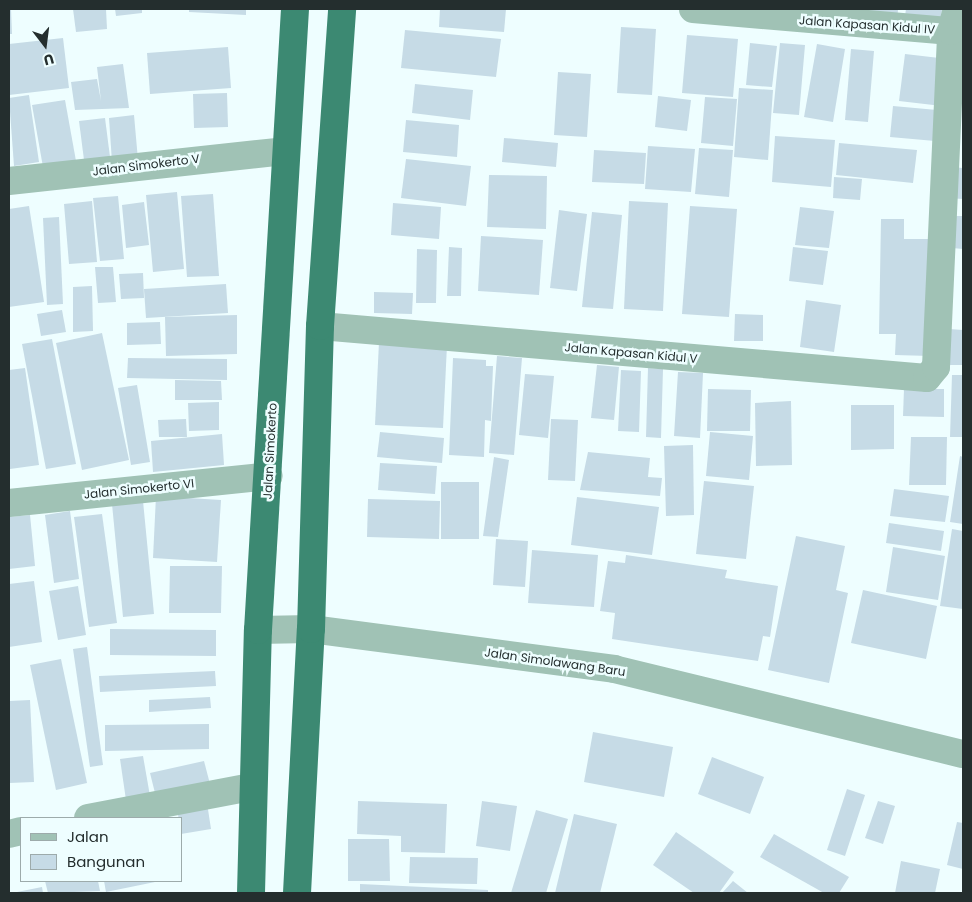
<!DOCTYPE html>
<html>
<head>
<meta charset="utf-8">
<style>
	body { margin:0 }
	#map { position:relative; width:972px; height:902px; overflow:hidden; background:#eefeff; font-family:Poppins,sans-serif }
	div>[style] { position:absolute }
	.building>* { inset:0; background:#c6dbe6 }
	.minor>* { height:28px; margin:-14px; padding:0 14px; transform-origin:14px; border-radius:14px; background:#a0c2b5 }
	.tertiary>* { height:28px; margin:-14px; padding:0 14px; transform-origin:14px; border-radius:14px; background:#a0c2b5 }
	.trunk>* { height:28px; margin:-14px; padding:0 14px; transform-origin:14px; border-radius:14px; background:#3c8972 }
	span { translate:-50% -50%; white-space:nowrap; text-align:center; line-height:1.15; -webkit-text-stroke:5px #eefeff; paint-order:stroke }
	.street-label { font-size:12px; color:#242e2e }
	.frame { position:absolute; inset:0; border:10px solid #242e2e; pointer-events:none }
	.legend { position:absolute; left:20px; top:817px; width:162px; height:65px; box-sizing:border-box; background:#eefeff; border:1px solid #9dabab; margin:0; padding:6px 9px; list-style:none; font-size:15px; color:#242e2e }
	.legend li { display:flex; align-items:center; gap:10px; height:25px }
	.legend b { width:25px; border:1px solid #9dabab }
	.north { position:absolute; left:20px; top:20px; width:50px; height:50px; -webkit-text-stroke:4px #eefeff; paint-order:stroke; rotate:165deg; font-size:14px; font-weight:700; line-height:20px; text-align:center; color:#242e2e }
	.north::after { content:''; display:block; margin:auto; width:18px; height:22px; background:#242e2e; clip-path:polygon(50% 0,100% 100%,50% 72%,0 100%) }
</style>
</head>
<body>
<div id="map">
	<div class="building">
		<i style="clip-path:polygon(9px 9px,11px 9px,12px 34px,9px 34px)"></i>
		<i style="clip-path:polygon(73px 9px,106px 9px,107px 29px,76px 32px)"></i>
		<i style="clip-path:polygon(115px 9px,142px 9px,142px 13px,116px 16px)"></i>
		<i style="clip-path:polygon(189px 9px,246px 9px,246px 15px,189px 12px)"></i>
		<i style="clip-path:polygon(440px 9px,506px 9px,504px 32px,439px 27px)"></i>
		<i style="clip-path:polygon(866px 9px,898px 9px,897px 24px,865px 22px)"></i>
		<i style="clip-path:polygon(906px 9px,942px 9px,941px 20px,905px 16px)"></i>
		<i style="clip-path:polygon(621px 27px,656px 29px,652px 95px,617px 93px)"></i>
		<i style="clip-path:polygon(405px 30px,501px 39px,496px 77px,401px 68px)"></i>
		<i style="clip-path:polygon(687px 35px,738px 39px,733px 97px,682px 93px)"></i>
		<i style="clip-path:polygon(63px 38px,69px 88px,9px 95px,9px 44px)"></i>
		<i style="clip-path:polygon(750px 43px,777px 46px,772px 87px,746px 85px)"></i>
		<i style="clip-path:polygon(780px 43px,805px 45px,799px 115px,773px 113px)"></i>
		<i style="clip-path:polygon(817px 44px,845px 49px,833px 122px,804px 117px)"></i>
		<i style="clip-path:polygon(228px 47px,231px 88px,150px 94px,147px 53px)"></i>
		<i style="clip-path:polygon(851px 49px,874px 51px,868px 122px,845px 120px)"></i>
		<i style="clip-path:polygon(905px 54px,948px 59px,942px 106px,899px 101px)"></i>
		<i style="clip-path:polygon(123px 64px,129px 108px,75px 110px,71px 82px,97px 79px,101px 101px,97px 67px)"></i>
		<i style="clip-path:polygon(558px 72px,591px 74px,587px 137px,554px 135px)"></i>
		<i style="clip-path:polygon(415px 84px,473px 90px,470px 120px,412px 113px)"></i>
		<i style="clip-path:polygon(739px 88px,773px 90px,768px 160px,734px 157px)"></i>
		<i style="clip-path:polygon(227px 93px,228px 127px,194px 128px,193px 94px)"></i>
		<i style="clip-path:polygon(29px 95px,39px 162px,14px 166px,9px 98px)"></i>
		<i style="clip-path:polygon(658px 96px,691px 100px,687px 131px,655px 127px)"></i>
		<i style="clip-path:polygon(705px 97px,737px 99px,733px 146px,701px 143px)"></i>
		<i style="clip-path:polygon(65px 100px,76px 161px,43px 167px,32px 105px)"></i>
		<i style="clip-path:polygon(893px 106px,937px 110px,935px 141px,890px 137px)"></i>
		<i style="clip-path:polygon(134px 115px,138px 160px,112px 162px,109px 118px)"></i>
		<i style="clip-path:polygon(105px 118px,110px 157px,84px 160px,79px 121px)"></i>
		<i style="clip-path:polygon(406px 120px,459px 125px,457px 157px,403px 152px)"></i>
		<i style="clip-path:polygon(775px 136px,835px 140px,831px 187px,772px 182px)"></i>
		<i style="clip-path:polygon(504px 138px,558px 143px,556px 167px,502px 162px)"></i>
		<i style="clip-path:polygon(839px 143px,917px 150px,913px 183px,836px 175px)"></i>
		<i style="clip-path:polygon(648px 146px,695px 149px,691px 192px,645px 189px)"></i>
		<i style="clip-path:polygon(699px 148px,733px 150px,729px 197px,695px 194px)"></i>
		<i style="clip-path:polygon(594px 150px,646px 153px,644px 184px,592px 182px)"></i>
		<i style="clip-path:polygon(406px 159px,471px 166px,466px 206px,401px 198px)"></i>
		<i style="clip-path:polygon(950px 167px,963px 168px,963px 199px,948px 198px)"></i>
		<i style="clip-path:polygon(489px 175px,547px 176px,546px 229px,487px 227px)"></i>
		<i style="clip-path:polygon(834px 177px,862px 179px,860px 200px,833px 198px)"></i>
		<i style="clip-path:polygon(177px 192px,184px 269px,153px 272px,146px 195px)"></i>
		<i style="clip-path:polygon(213px 194px,219px 276px,187px 277px,181px 196px)"></i>
		<i style="clip-path:polygon(118px 196px,124px 259px,100px 261px,93px 198px)"></i>
		<i style="clip-path:polygon(92px 201px,97px 262px,69px 264px,64px 204px)"></i>
		<i style="clip-path:polygon(629px 201px,668px 203px,663px 311px,624px 309px)"></i>
		<i style="clip-path:polygon(144px 202px,149px 245px,126px 248px,122px 205px)"></i>
		<i style="clip-path:polygon(393px 203px,441px 207px,439px 239px,391px 235px)"></i>
		<i style="clip-path:polygon(29px 206px,44px 302px,9px 307px,9px 209px)"></i>
		<i style="clip-path:polygon(690px 206px,737px 209px,729px 317px,682px 314px)"></i>
		<i style="clip-path:polygon(800px 207px,834px 211px,829px 248px,795px 245px)"></i>
		<i style="clip-path:polygon(559px 210px,587px 214px,577px 291px,550px 288px)"></i>
		<i style="clip-path:polygon(592px 212px,622px 215px,613px 309px,582px 307px)"></i>
		<i style="clip-path:polygon(954px 216px,963px 216px,963px 249px,952px 248px)"></i>
		<i style="clip-path:polygon(59px 217px,63px 304px,47px 305px,43px 218px)"></i>
		<i style="clip-path:polygon(881px 219px,904px 219px,904px 239px,932px 239px,930px 356px,895px 355px,896px 334px,879px 334px)"></i>
		<i style="clip-path:polygon(481px 236px,543px 240px,539px 295px,478px 291px)"></i>
		<i style="clip-path:polygon(449px 247px,462px 248px,461px 296px,447px 296px)"></i>
		<i style="clip-path:polygon(793px 247px,828px 251px,823px 285px,789px 281px)"></i>
		<i style="clip-path:polygon(417px 249px,437px 250px,436px 303px,416px 303px)"></i>
		<i style="clip-path:polygon(95px 267px,113px 267px,116px 302px,98px 303px)"></i>
		<i style="clip-path:polygon(143px 273px,144px 298px,121px 299px,119px 274px)"></i>
		<i style="clip-path:polygon(226px 284px,228px 313px,146px 318px,144px 289px)"></i>
		<i style="clip-path:polygon(92px 286px,93px 331px,73px 332px,73px 287px)"></i>
		<i style="clip-path:polygon(374px 292px,413px 293px,412px 314px,374px 313px)"></i>
		<i style="clip-path:polygon(806px 300px,841px 305px,834px 352px,800px 347px)"></i>
		<i style="clip-path:polygon(62px 310px,66px 332px,41px 336px,37px 314px)"></i>
		<i style="clip-path:polygon(735px 314px,763px 315px,763px 341px,734px 341px)"></i>
		<i style="clip-path:polygon(237px 315px,237px 354px,166px 356px,165px 317px)"></i>
		<i style="clip-path:polygon(160px 322px,161px 344px,127px 345px,127px 323px)"></i>
		<i style="clip-path:polygon(949px 329px,963px 330px,963px 365px,948px 365px)"></i>
		<i style="clip-path:polygon(102px 333px,129px 460px,82px 470px,56px 343px)"></i>
		<i style="clip-path:polygon(52px 339px,76px 464px,46px 469px,22px 344px)"></i>
		<i style="clip-path:polygon(379px 342px,447px 345px,443px 428px,375px 425px)"></i>
		<i style="clip-path:polygon(497px 356px,522px 358px,514px 455px,489px 453px)"></i>
		<i style="clip-path:polygon(128px 358px,227px 359px,227px 380px,127px 378px)"></i>
		<i style="clip-path:polygon(453px 358px,486px 360px,486px 366px,493px 366px,491px 421px,485px 420px,484px 457px,449px 455px)"></i>
		<i style="clip-path:polygon(597px 365px,619px 367px,614px 420px,591px 418px)"></i>
		<i style="clip-path:polygon(25px 368px,39px 465px,10px 469px,9px 370px)"></i>
		<i style="clip-path:polygon(648px 368px,663px 369px,661px 438px,646px 437px)"></i>
		<i style="clip-path:polygon(621px 370px,641px 371px,639px 432px,618px 431px)"></i>
		<i style="clip-path:polygon(678px 372px,703px 373px,700px 438px,674px 436px)"></i>
		<i style="clip-path:polygon(525px 374px,554px 376px,548px 438px,519px 435px)"></i>
		<i style="clip-path:polygon(952px 375px,963px 375px,963px 437px,950px 437px)"></i>
		<i style="clip-path:polygon(175px 380px,221px 381px,222px 400px,175px 400px)"></i>
		<i style="clip-path:polygon(137px 385px,150px 462px,131px 465px,118px 388px)"></i>
		<i style="clip-path:polygon(708px 389px,751px 390px,750px 431px,707px 431px)"></i>
		<i style="clip-path:polygon(904px 389px,944px 389px,944px 417px,903px 416px)"></i>
		<i style="clip-path:polygon(791px 401px,792px 465px,756px 466px,755px 403px)"></i>
		<i style="clip-path:polygon(219px 402px,219px 430px,189px 431px,188px 403px)"></i>
		<i style="clip-path:polygon(851px 405px,894px 405px,894px 449px,851px 450px)"></i>
		<i style="clip-path:polygon(186px 419px,187px 437px,159px 437px,158px 420px)"></i>
		<i style="clip-path:polygon(551px 419px,578px 420px,575px 481px,548px 480px)"></i>
		<i style="clip-path:polygon(380px 432px,444px 438px,442px 463px,377px 457px)"></i>
		<i style="clip-path:polygon(710px 432px,753px 436px,749px 480px,706px 476px)"></i>
		<i style="clip-path:polygon(222px 434px,224px 465px,153px 472px,151px 441px)"></i>
		<i style="clip-path:polygon(911px 437px,947px 437px,946px 485px,909px 485px)"></i>
		<i style="clip-path:polygon(693px 445px,694px 515px,666px 516px,664px 446px)"></i>
		<i style="clip-path:polygon(588px 452px,650px 458px,648px 477px,662px 478px,660px 496px,580px 490px)"></i>
		<i style="clip-path:polygon(960px 456px,963px 457px,963px 524px,950px 522px)"></i>
		<i style="clip-path:polygon(494px 457px,509px 460px,498px 537px,483px 536px)"></i>
		<i style="clip-path:polygon(380px 463px,437px 466px,435px 494px,378px 490px)"></i>
		<i style="clip-path:polygon(704px 481px,754px 486px,746px 559px,696px 554px)"></i>
		<i style="clip-path:polygon(441px 482px,479px 482px,479px 539px,441px 539px)"></i>
		<i style="clip-path:polygon(894px 489px,949px 496px,945px 522px,890px 516px)"></i>
		<i style="clip-path:polygon(156px 496px,221px 500px,217px 562px,153px 558px)"></i>
		<i style="clip-path:polygon(577px 497px,659px 507px,652px 555px,571px 545px)"></i>
		<i style="clip-path:polygon(368px 499px,440px 501px,439px 539px,367px 537px)"></i>
		<i style="clip-path:polygon(143px 501px,154px 614px,123px 617px,112px 504px)"></i>
		<i style="clip-path:polygon(70px 511px,79px 579px,54px 583px,45px 515px)"></i>
		<i style="clip-path:polygon(102px 514px,117px 623px,89px 627px,74px 517px)"></i>
		<i style="clip-path:polygon(30px 515px,35px 566px,9px 569px,9px 517px)"></i>
		<i style="clip-path:polygon(889px 523px,944px 531px,941px 551px,886px 543px)"></i>
		<i style="clip-path:polygon(952px 529px,963px 531px,963px 609px,940px 606px)"></i>
		<i style="clip-path:polygon(796px 536px,845px 546px,836px 590px,848px 593px,829px 683px,768px 670px)"></i>
		<i style="clip-path:polygon(496px 539px,528px 541px,525px 587px,493px 585px)"></i>
		<i style="clip-path:polygon(893px 547px,945px 556px,938px 600px,886px 592px)"></i>
		<i style="clip-path:polygon(532px 550px,598px 555px,594px 607px,528px 603px)"></i>
		<i style="clip-path:polygon(626px 555px,727px 570px,725px 578px,778px 586px,770px 637px,763px 636px,758px 661px,612px 639px,615px 613px,600px 611px,608px 561px,625px 563px)"></i>
		<i style="clip-path:polygon(170px 566px,222px 566px,221px 613px,169px 613px)"></i>
		<i style="clip-path:polygon(34px 581px,42px 642px,9px 647px,9px 584px)"></i>
		<i style="clip-path:polygon(78px 586px,86px 635px,58px 640px,49px 591px)"></i>
		<i style="clip-path:polygon(863px 590px,937px 606px,926px 659px,851px 643px)"></i>
		<i style="clip-path:polygon(110px 629px,216px 630px,216px 656px,110px 655px)"></i>
		<i style="clip-path:polygon(87px 647px,103px 765px,90px 767px,73px 649px)"></i>
		<i style="clip-path:polygon(61px 659px,87px 783px,56px 790px,30px 665px)"></i>
		<i style="clip-path:polygon(215px 671px,216px 686px,100px 692px,99px 676px)"></i>
		<i style="clip-path:polygon(210px 697px,211px 708px,149px 712px,149px 700px)"></i>
		<i style="clip-path:polygon(30px 700px,34px 782px,9px 783px,9px 701px)"></i>
		<i style="clip-path:polygon(209px 724px,209px 749px,105px 751px,105px 725px)"></i>
		<i style="clip-path:polygon(593px 732px,673px 747px,664px 797px,584px 782px)"></i>
		<i style="clip-path:polygon(143px 756px,150px 796px,126px 800px,120px 759px)"></i>
		<i style="clip-path:polygon(712px 757px,764px 777px,750px 814px,698px 794px)"></i>
		<i style="clip-path:polygon(204px 761px,210px 784px,156px 797px,150px 773px)"></i>
		<i style="clip-path:polygon(847px 789px,865px 795px,845px 856px,827px 850px)"></i>
		<i style="clip-path:polygon(358px 801px,447px 804px,445px 853px,401px 852px,401px 836px,357px 834px)"></i>
		<i style="clip-path:polygon(482px 801px,517px 806px,510px 851px,476px 846px)"></i>
		<i style="clip-path:polygon(878px 801px,895px 806px,883px 844px,865px 838px)"></i>
		<i style="clip-path:polygon(207px 803px,211px 829px,181px 834px,177px 808px)"></i>
		<i style="clip-path:polygon(536px 810px,568px 819px,546px 893px,511px 893px)"></i>
		<i style="clip-path:polygon(574px 814px,617px 824px,600px 893px,555px 893px)"></i>
		<i style="clip-path:polygon(957px 822px,963px 823px,963px 869px,947px 865px)"></i>
		<i style="clip-path:polygon(676px 832px,734px 872px,719px 893px,694px 893px,653px 865px)"></i>
		<i style="clip-path:polygon(774px 834px,849px 877px,839px 893px,824px 893px,760px 857px)"></i>
		<i style="clip-path:polygon(348px 839px,389px 839px,390px 881px,348px 881px)"></i>
		<i style="clip-path:polygon(410px 857px,478px 858px,477px 884px,409px 883px)"></i>
		<i style="clip-path:polygon(901px 861px,940px 869px,935px 893px,895px 893px)"></i>
		<i style="clip-path:polygon(45px 881px,98px 881px,100px 891px,48px 893px)"></i>
		<i style="clip-path:polygon(104px 881px,155px 881px,155px 882px,106px 892px)"></i>
		<i style="clip-path:polygon(733px 881px,748px 893px,722px 893px)"></i>
		<i style="clip-path:polygon(360px 884px,488px 890px,488px 893px,360px 893px)"></i>
		<i style="clip-path:polygon(42px 887px,43px 893px,17px 893px,17px 892px)"></i>
	</div>
	<div class="minor">
		<i style="left:693px;top:9px;width:259px;rotate:4.9deg"></i>
		<i style="left:9px;top:181px;width:277px;rotate:-6.2deg"></i>
		<i style="left:320px;top:326px;width:609px;rotate:4.9deg"></i>
		<i style="left:927px;top:378px;width:14px;rotate:-51deg"></i>
		<i style="left:936px;top:367px;width:336px;rotate:-87.4deg"></i>
		<i style="left:951px;top:31px;width:23px;rotate:-75deg"></i>
		<i style="left:9px;top:503px;width:261px;rotate:-5.9deg"></i>
		<i style="left:258px;top:630px;width:53px;rotate:-1.1deg"></i>
		<i style="left:88px;top:818px;width:166px;rotate:-10.8deg"></i>
		<i style="left:9px;top:834px;width:12px;rotate:-14deg"></i>
	</div>
	<div class="tertiary">
		<i style="left:311px;top:629px;width:306px;rotate:7.5deg"></i>
		<i style="left:614px;top:669px;width:359px;rotate:13.7deg"></i>
	</div>
	<div class="trunk">
		<i style="left:251px;top:893px;width:263px;rotate:-88.5deg"></i>
		<i style="left:258px;top:630px;width:622px;rotate:-86.59deg"></i>
		<i style="left:297px;top:893px;width:264px;rotate:-87deg"></i>
		<i style="left:311px;top:629px;width:303px;rotate:-88.3deg"></i>
		<i style="left:320px;top:326px;width:318px;rotate:-86deg"></i>
	</div>
	<div class="street-label">
		<span style="left:867px;top:25px;rotate:4deg">Jalan Kapasan Kidul IV</span>
		<span style="left:146px;top:165px;rotate:-7deg">Jalan Simokerto V</span>
		<span style="left:631px;top:353px;rotate:5deg">Jalan Kapasan Kidul V</span>
		<span style="left:270px;top:451px;rotate:-87deg">Jalan Simokerto</span>
		<span style="left:139px;top:489px;rotate:-6deg">Jalan Simokerto VI</span>
		<span style="left:555px;top:662px;rotate:8deg">Jalan Simolawang Baru</span>
	</div>
	<div class="frame"></div>
	<ul class="legend">
	<li><b style="height:6px;background:#a0c2b5"></b>Jalan</li>
	<li><b style="height:14px;background:#c6dbe6"></b>Bangunan</li>
	</ul>
	<div class="north">U</div>
</div>
</body>
</html>
